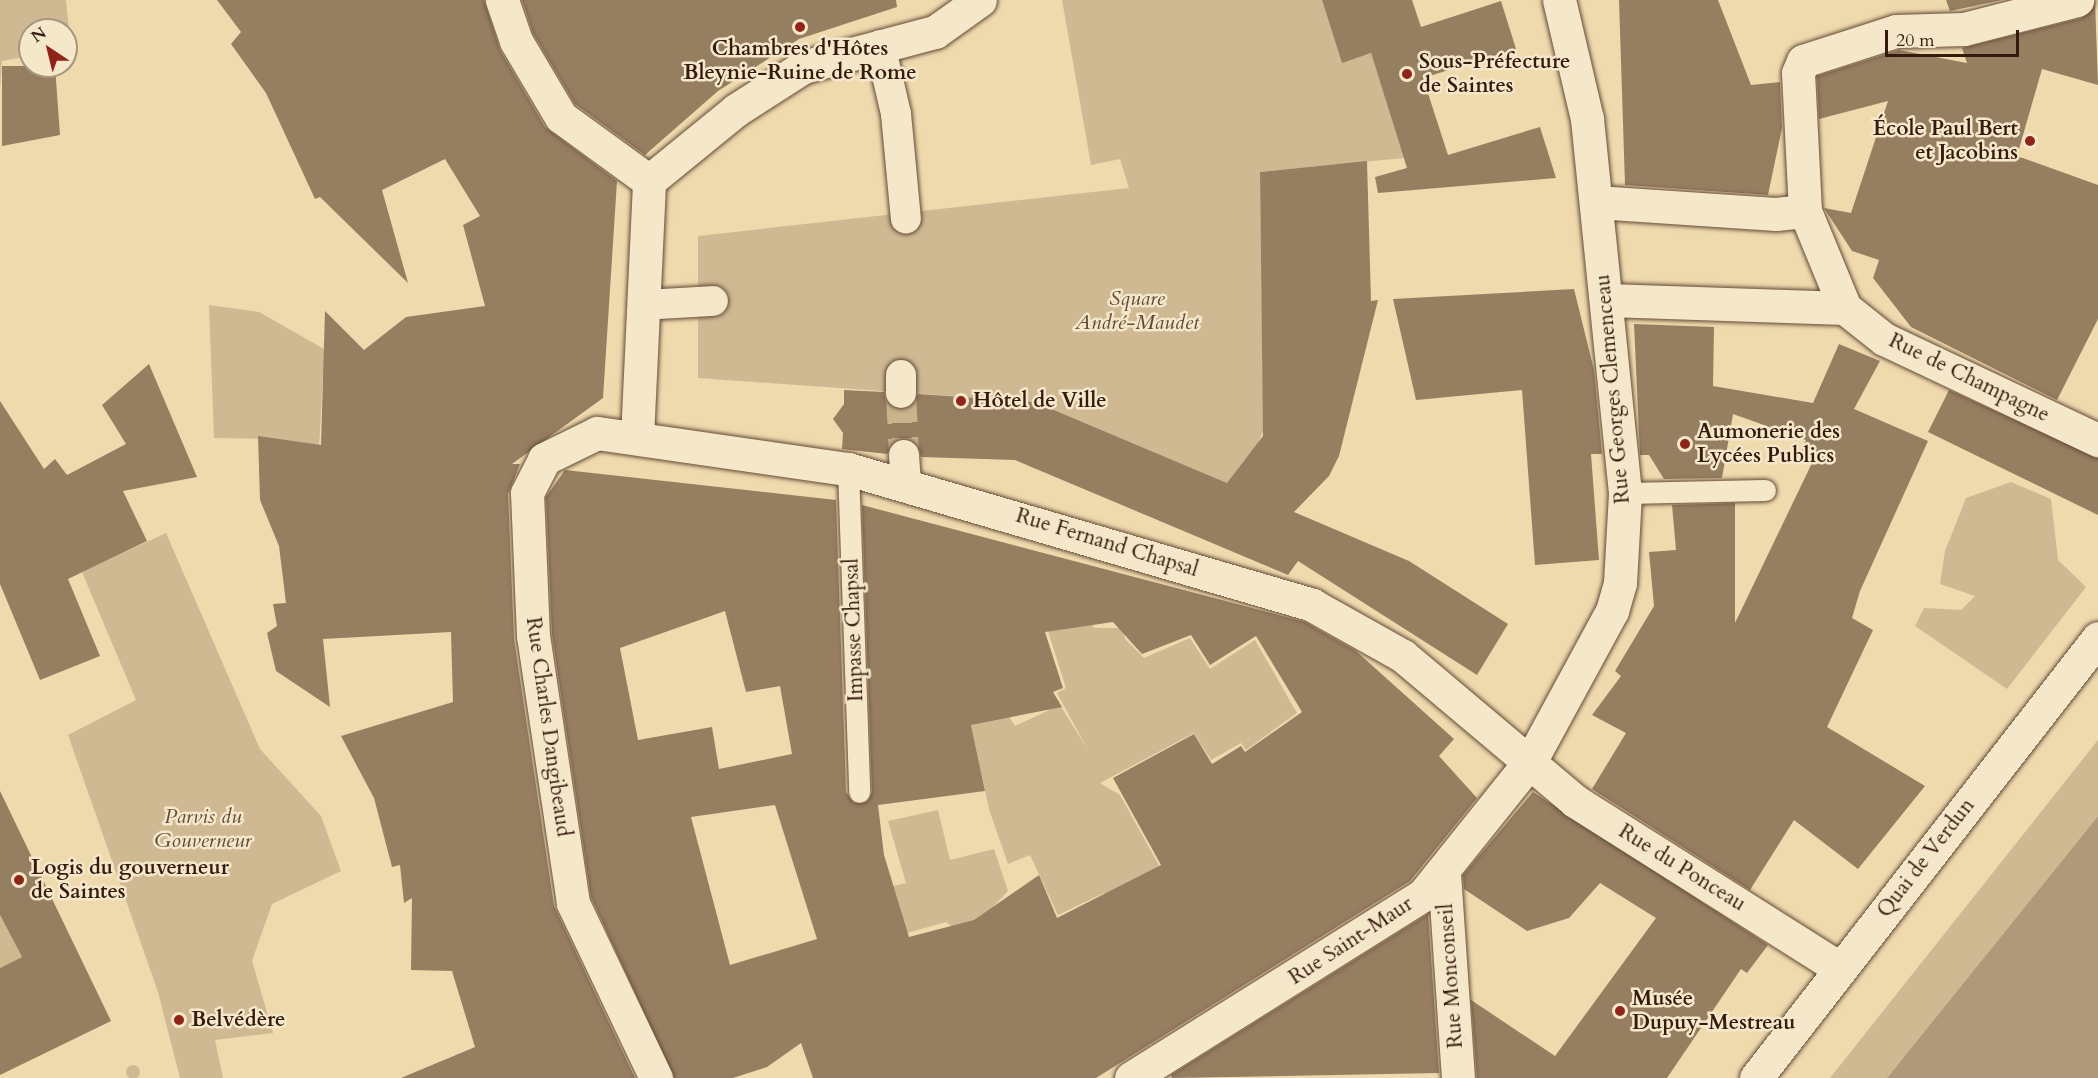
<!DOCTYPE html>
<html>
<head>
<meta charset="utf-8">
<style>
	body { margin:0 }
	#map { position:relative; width:2098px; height:1078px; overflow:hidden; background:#efdaae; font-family:Cardo,serif }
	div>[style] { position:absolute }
	.green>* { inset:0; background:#cfb993 }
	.round { border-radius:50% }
	.water>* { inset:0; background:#b09978 }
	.building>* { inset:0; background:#967e61 }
	.pedestrian-tunnel>* { height:30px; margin-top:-15px; transform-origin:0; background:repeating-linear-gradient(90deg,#cab48e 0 30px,transparent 0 45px) }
	.roads { filter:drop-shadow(0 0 2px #644a36) drop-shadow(0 0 2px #644a36) }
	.service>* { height:21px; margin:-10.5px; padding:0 10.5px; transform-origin:10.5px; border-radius:10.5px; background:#f5e7ca }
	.pedestrian>* { height:30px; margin:-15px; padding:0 15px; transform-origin:15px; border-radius:15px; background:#f5e7ca }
	.minor>* { height:33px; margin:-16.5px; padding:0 16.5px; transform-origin:16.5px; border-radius:16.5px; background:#f5e7ca }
	.tertiary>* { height:33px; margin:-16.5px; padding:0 16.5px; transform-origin:16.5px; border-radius:16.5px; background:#f5e7ca }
	.dots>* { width:16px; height:16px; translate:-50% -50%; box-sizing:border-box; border:3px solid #f5e7ca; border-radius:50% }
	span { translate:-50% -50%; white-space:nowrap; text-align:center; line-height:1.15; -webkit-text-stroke:5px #f5e7ca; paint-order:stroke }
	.poi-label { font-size:21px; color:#351a0e; font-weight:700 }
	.left { translate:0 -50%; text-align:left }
	.right { translate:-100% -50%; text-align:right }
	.park-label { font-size:21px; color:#634a36; font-style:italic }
	.street-label { font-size:21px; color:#351a0e }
	.north { position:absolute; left:18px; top:18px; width:60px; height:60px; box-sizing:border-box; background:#f5e7ca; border:2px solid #a8957f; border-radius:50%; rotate:325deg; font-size:16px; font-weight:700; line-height:24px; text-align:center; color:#351a0e }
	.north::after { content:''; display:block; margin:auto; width:21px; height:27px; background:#8f2418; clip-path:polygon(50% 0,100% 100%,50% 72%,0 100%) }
	.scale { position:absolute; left:1885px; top:30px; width:134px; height:27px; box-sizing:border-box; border:3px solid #351a0e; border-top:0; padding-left:8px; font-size:18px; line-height:21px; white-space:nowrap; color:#351a0e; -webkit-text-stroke:4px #f5e7ca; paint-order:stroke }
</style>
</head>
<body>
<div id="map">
	<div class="green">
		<i style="clip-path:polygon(0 0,66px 0,71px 49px,66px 50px,66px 30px,30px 30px,30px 56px,2px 61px,0 89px)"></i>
		<i style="clip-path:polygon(1062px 0,1322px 0,1342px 62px,1371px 53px,1404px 158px,1260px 172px,1263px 411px,1274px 407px,1255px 450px,1242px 463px,1260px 497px,1035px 402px,698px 378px,698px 236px,1129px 188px,1120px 159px,1091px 165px)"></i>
		<i style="clip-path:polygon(209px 305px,259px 312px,333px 354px,323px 374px,317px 487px,277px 439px,214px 438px)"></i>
		<i style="clip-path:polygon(2011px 482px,2051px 499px,2058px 560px,2086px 587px,2007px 689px,1915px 626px,1924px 608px,1961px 610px,1975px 596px,1940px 584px,1945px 551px,1966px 498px)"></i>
		<i style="clip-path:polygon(166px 533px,260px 749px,321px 816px,341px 871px,272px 904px,252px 961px,273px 1033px,215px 1040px,223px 1078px,180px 1078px,158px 992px,68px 735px,136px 700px,82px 572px)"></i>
		<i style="clip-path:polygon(1089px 619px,1094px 628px,1123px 628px,1125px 639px,1144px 658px,1190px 638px,1210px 669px,1255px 640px,1297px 713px,1246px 750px,1241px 743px,1211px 760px,1194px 733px,1100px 783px,1120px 795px,1177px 898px,1121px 929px,1104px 893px,1058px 915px,1030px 855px,1008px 864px,989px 809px,971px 725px,1008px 715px,1015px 726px,1060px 705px,1088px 750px,1057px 693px,1066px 688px,1048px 631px)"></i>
		<i style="clip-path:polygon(2098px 740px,2098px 816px,1887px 1078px,1830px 1078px)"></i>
		<i style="clip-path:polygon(938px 810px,950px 860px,994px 849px,1008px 891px,992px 908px,1049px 998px,946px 922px,840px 952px,823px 902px,906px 883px,888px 821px)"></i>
		<i style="clip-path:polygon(0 915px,22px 957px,0 968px)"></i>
		<i class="round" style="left:126px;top:1065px;width:14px;height:14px"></i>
	</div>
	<div class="water">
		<i style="clip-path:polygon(2098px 816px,2098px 1078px,1887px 1078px)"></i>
	</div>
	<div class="building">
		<i style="clip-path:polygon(217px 0,484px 0,500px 50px,545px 127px,617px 181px,603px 398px,512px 464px,520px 464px,508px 494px,514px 639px,554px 906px,635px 1078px,401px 1078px,475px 1047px,452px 971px,411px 970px,412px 898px,404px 903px,400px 865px,392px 867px,374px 798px,341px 736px,453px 702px,451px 632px,323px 639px,330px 707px,276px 671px,267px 633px,277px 626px,273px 604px,286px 603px,279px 546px,260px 500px,258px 436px,321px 445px,325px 311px,364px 350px,406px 317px,485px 306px,463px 225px,480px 216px,445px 159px,382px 190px,408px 283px,320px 197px,315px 199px,266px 93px,231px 44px,241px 32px)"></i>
		<i style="clip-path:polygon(522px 0,896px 0,897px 7px,799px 39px,718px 91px,645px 155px,575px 104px,533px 33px)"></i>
		<i style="clip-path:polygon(1322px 0,1412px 0,1421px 27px,1501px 1px,1516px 49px,1423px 78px,1448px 155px,1540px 127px,1556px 178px,1378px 193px,1375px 177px,1407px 168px,1371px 53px,1342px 63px)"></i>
		<i style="clip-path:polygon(1619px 0,1718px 0,1751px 85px,1780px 82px,1782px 128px,1768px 195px,1625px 185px)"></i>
		<i style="clip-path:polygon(1946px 0,2002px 0,1950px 11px)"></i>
		<i style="clip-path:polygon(2095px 0,2098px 85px,2042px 69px,2017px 156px,2098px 185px,2098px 319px,2057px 400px,1911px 327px,1873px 278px,1879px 260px,1852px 251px,1824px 208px,1851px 213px,1888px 101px,1819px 119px,1817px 76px,1899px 50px,1967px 63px,1962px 48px,2082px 18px)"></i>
		<i style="clip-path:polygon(2px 66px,55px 66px,60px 135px,2px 146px)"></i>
		<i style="clip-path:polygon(1367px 161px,1371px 301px,1378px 300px,1339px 456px,1329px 476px,1294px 512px,1409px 561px,1508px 624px,1477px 675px,1298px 561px,1288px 575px,1015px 460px,921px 457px,918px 445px,903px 438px,894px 441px,887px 454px,842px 449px,843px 433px,833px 419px,844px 404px,844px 390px,884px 392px,886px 402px,900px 410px,910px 408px,918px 394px,1035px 402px,1227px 483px,1263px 436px,1260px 172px)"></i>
		<i style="clip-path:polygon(1574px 289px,1594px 370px,1602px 454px,1591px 454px,1599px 560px,1535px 565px,1522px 390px,1416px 400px,1393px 299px)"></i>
		<i style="clip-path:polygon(1634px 324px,1714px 327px,1713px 386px,1813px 403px,1839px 344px,1880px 361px,1854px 409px,1928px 441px,1860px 591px,1852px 618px,1873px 630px,1827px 727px,1925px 786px,1858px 869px,1794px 820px,1750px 890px,1592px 789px,1626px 733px,1592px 715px,1621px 676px,1615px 671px,1654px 606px,1649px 552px,1676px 550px,1672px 505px,1735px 503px,1735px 623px,1813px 461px,1800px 455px,1806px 440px,1733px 414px,1722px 478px,1664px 479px,1649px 455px,1640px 455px)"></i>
		<i style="clip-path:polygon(149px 364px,197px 477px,123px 491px,147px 541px,68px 579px,100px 656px,40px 680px,0 584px,0 401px,44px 469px,55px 459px,67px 475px,126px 444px,102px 405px)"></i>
		<i style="clip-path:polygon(1949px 390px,2098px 458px,2098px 515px,1928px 432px)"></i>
		<i style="clip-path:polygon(evenodd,565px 470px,836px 500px,846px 792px,854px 803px,866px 802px,872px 792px,862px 505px,1305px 622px,1356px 651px,1454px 739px,1439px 756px,1477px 798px,1410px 881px,1096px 1078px,813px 1078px,801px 1043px,767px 1067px,733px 1078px,674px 1078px,591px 897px,552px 634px,546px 497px,565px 470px,725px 611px,746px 692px,780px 686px,792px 754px,719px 769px,712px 727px,638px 740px,620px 648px,725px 611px,565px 470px,1113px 622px,1142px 654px,1191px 635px,1210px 665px,1256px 636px,1302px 712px,1245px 752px,1241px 746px,1212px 764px,1194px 734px,1113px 778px,1161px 865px,1057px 918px,1039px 875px,974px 920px,909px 937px,884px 855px,878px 805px,985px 791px,971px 725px,1062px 707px,1053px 692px,1063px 688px,1045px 632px,1113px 622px,565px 470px,775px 805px,817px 939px,730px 965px,691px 817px,775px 805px)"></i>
		<i style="clip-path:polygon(0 791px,111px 1021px,0 1075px,0 968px,22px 957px,0 915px)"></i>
		<i style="clip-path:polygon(1533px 792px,1768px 945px,1747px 973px,1741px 969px,1667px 1078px,1477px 1078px,1471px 1000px,1555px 1056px,1656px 918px,1600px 883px,1569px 918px,1527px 931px,1464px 889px,1463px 875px)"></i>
		<i style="clip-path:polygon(1428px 914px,1439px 1073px,1172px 1078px,1171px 1075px)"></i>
	</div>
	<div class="pedestrian-tunnel">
		<i style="left:901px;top:393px;width:62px;rotate:87.2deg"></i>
	</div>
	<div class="roads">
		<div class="service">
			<i style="left:848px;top:469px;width:323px;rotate:88deg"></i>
			<i style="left:1625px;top:493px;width:140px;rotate:-1.2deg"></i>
		</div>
		<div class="pedestrian">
			<i style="left:880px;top:45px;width:71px;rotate:76.9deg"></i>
			<i style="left:896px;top:114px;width:105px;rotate:84.6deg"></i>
			<i style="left:643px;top:305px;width:70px;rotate:-3.3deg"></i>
			<i style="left:901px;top:375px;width:18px;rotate:90deg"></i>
			<i style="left:904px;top:455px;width:28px;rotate:86deg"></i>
		</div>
		<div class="minor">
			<i style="left:502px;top:0;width:43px;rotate:71.1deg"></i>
			<i style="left:516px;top:41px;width:88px;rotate:59.4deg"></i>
			<i style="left:561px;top:117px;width:109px;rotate:36deg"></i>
			<i style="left:649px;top:181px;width:112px;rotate:-39.2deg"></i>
			<i style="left:736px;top:110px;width:80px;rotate:-32.7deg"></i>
			<i style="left:803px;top:67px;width:137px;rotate:-14.9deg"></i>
			<i style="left:935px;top:32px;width:55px;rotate:-35.4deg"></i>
			<i style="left:1596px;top:202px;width:180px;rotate:3.8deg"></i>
			<i style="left:1776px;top:214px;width:29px;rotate:-6deg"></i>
			<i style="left:1805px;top:211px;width:105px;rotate:67.6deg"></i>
			<i style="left:1845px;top:308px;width:238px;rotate:-178.1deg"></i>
			<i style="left:1805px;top:211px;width:138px;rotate:-92.9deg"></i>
			<i style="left:1798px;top:73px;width:13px;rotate:-67deg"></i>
			<i style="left:1803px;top:61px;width:98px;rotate:-17.9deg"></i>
			<i style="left:1896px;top:31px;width:68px;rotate:-1.7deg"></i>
			<i style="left:1964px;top:29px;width:117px;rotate:-14.4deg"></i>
			<i style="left:1845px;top:308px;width:50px;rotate:38.5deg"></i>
			<i style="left:1884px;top:339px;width:237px;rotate:25.3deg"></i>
			<i style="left:637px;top:438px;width:257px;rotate:-87.3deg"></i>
			<i style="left:1444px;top:873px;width:205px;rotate:86.1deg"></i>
			<i style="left:656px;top:1078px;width:194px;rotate:-115.4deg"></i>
			<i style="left:573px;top:903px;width:270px;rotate:-98.5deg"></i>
			<i style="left:533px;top:636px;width:143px;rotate:-92.4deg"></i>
			<i style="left:527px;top:493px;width:38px;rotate:-63deg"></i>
			<i style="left:544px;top:459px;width:59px;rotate:-26.1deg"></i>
			<i style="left:597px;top:433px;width:254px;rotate:8.2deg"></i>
			<i style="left:848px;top:469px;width:484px;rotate:16.3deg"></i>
			<i style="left:1312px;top:605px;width:104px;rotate:29.3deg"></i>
			<i style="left:1403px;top:656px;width:225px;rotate:40.1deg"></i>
			<i style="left:1575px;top:801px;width:312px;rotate:32.3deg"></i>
			<i style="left:1131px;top:1078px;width:345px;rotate:-32.1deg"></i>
			<i style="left:1423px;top:895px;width:173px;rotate:-51.3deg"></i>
			<i style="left:1531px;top:760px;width:170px;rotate:-61.5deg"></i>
			<i style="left:1612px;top:611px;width:29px;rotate:-74deg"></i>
			<i style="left:1620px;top:583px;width:90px;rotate:-86.8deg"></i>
			<i style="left:1625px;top:493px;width:376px;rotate:-95.8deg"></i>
			<i style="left:1587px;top:119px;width:122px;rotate:-103.2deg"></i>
		</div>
		<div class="tertiary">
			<i style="left:1756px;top:1078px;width:557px;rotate:-52.14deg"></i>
		</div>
	</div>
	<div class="dots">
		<i style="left:800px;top:27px;background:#8f2418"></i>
		<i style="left:1407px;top:74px;background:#8f2418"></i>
		<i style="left:2030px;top:141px;background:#8f2418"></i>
		<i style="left:961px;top:401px;background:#8f2418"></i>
		<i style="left:1685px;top:444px;background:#8f2418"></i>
		<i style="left:19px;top:880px;background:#8f2418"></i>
		<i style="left:1620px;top:1011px;background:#8f2418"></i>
		<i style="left:179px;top:1020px;background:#8f2418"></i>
	</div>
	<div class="poi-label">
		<span style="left:800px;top:61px">Chambres d'Hôtes<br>Bleynie-Ruine de Rome</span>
		<span class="left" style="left:1419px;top:74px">Sous-Préfecture<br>de Saintes</span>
		<span class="right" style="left:2018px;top:141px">École Paul Bert<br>et Jacobins</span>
		<span class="left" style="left:973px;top:401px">Hôtel de Ville</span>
		<span class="left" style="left:1697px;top:444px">Aumonerie des<br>Lycées Publics</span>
		<span class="left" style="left:31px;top:880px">Logis du gouverneur<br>de Saintes</span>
		<span class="left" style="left:1632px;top:1011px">Musée<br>Dupuy-Mestreau</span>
		<span class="left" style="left:191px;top:1020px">Belvédère</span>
	</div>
	<div class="park-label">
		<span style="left:1137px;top:311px">Square<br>André-Maudet</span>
		<span style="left:203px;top:829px">Parvis du<br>Gouverneur</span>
	</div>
	<div class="street-label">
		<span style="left:1969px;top:378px;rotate:26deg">Rue de Champagne</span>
		<span style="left:1613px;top:389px;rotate:-95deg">Rue Georges Clemenceau</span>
		<span style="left:1107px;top:543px;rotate:17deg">Rue Fernand Chapsal</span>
		<span style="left:854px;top:630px;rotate:-92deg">Impasse Chapsal</span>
		<span style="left:548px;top:727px;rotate:82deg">Rue Charles Dangibeaud</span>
		<span style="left:1926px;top:858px;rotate:-52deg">Quai de Verdun</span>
		<span style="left:1682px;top:868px;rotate:32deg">Rue du Ponceau</span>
		<span style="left:1351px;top:941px;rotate:-33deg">Rue Saint-Maur</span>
		<span style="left:1451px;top:976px;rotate:-94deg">Rue Monconseil</span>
	</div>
	<div class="north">N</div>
	<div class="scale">20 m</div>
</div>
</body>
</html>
